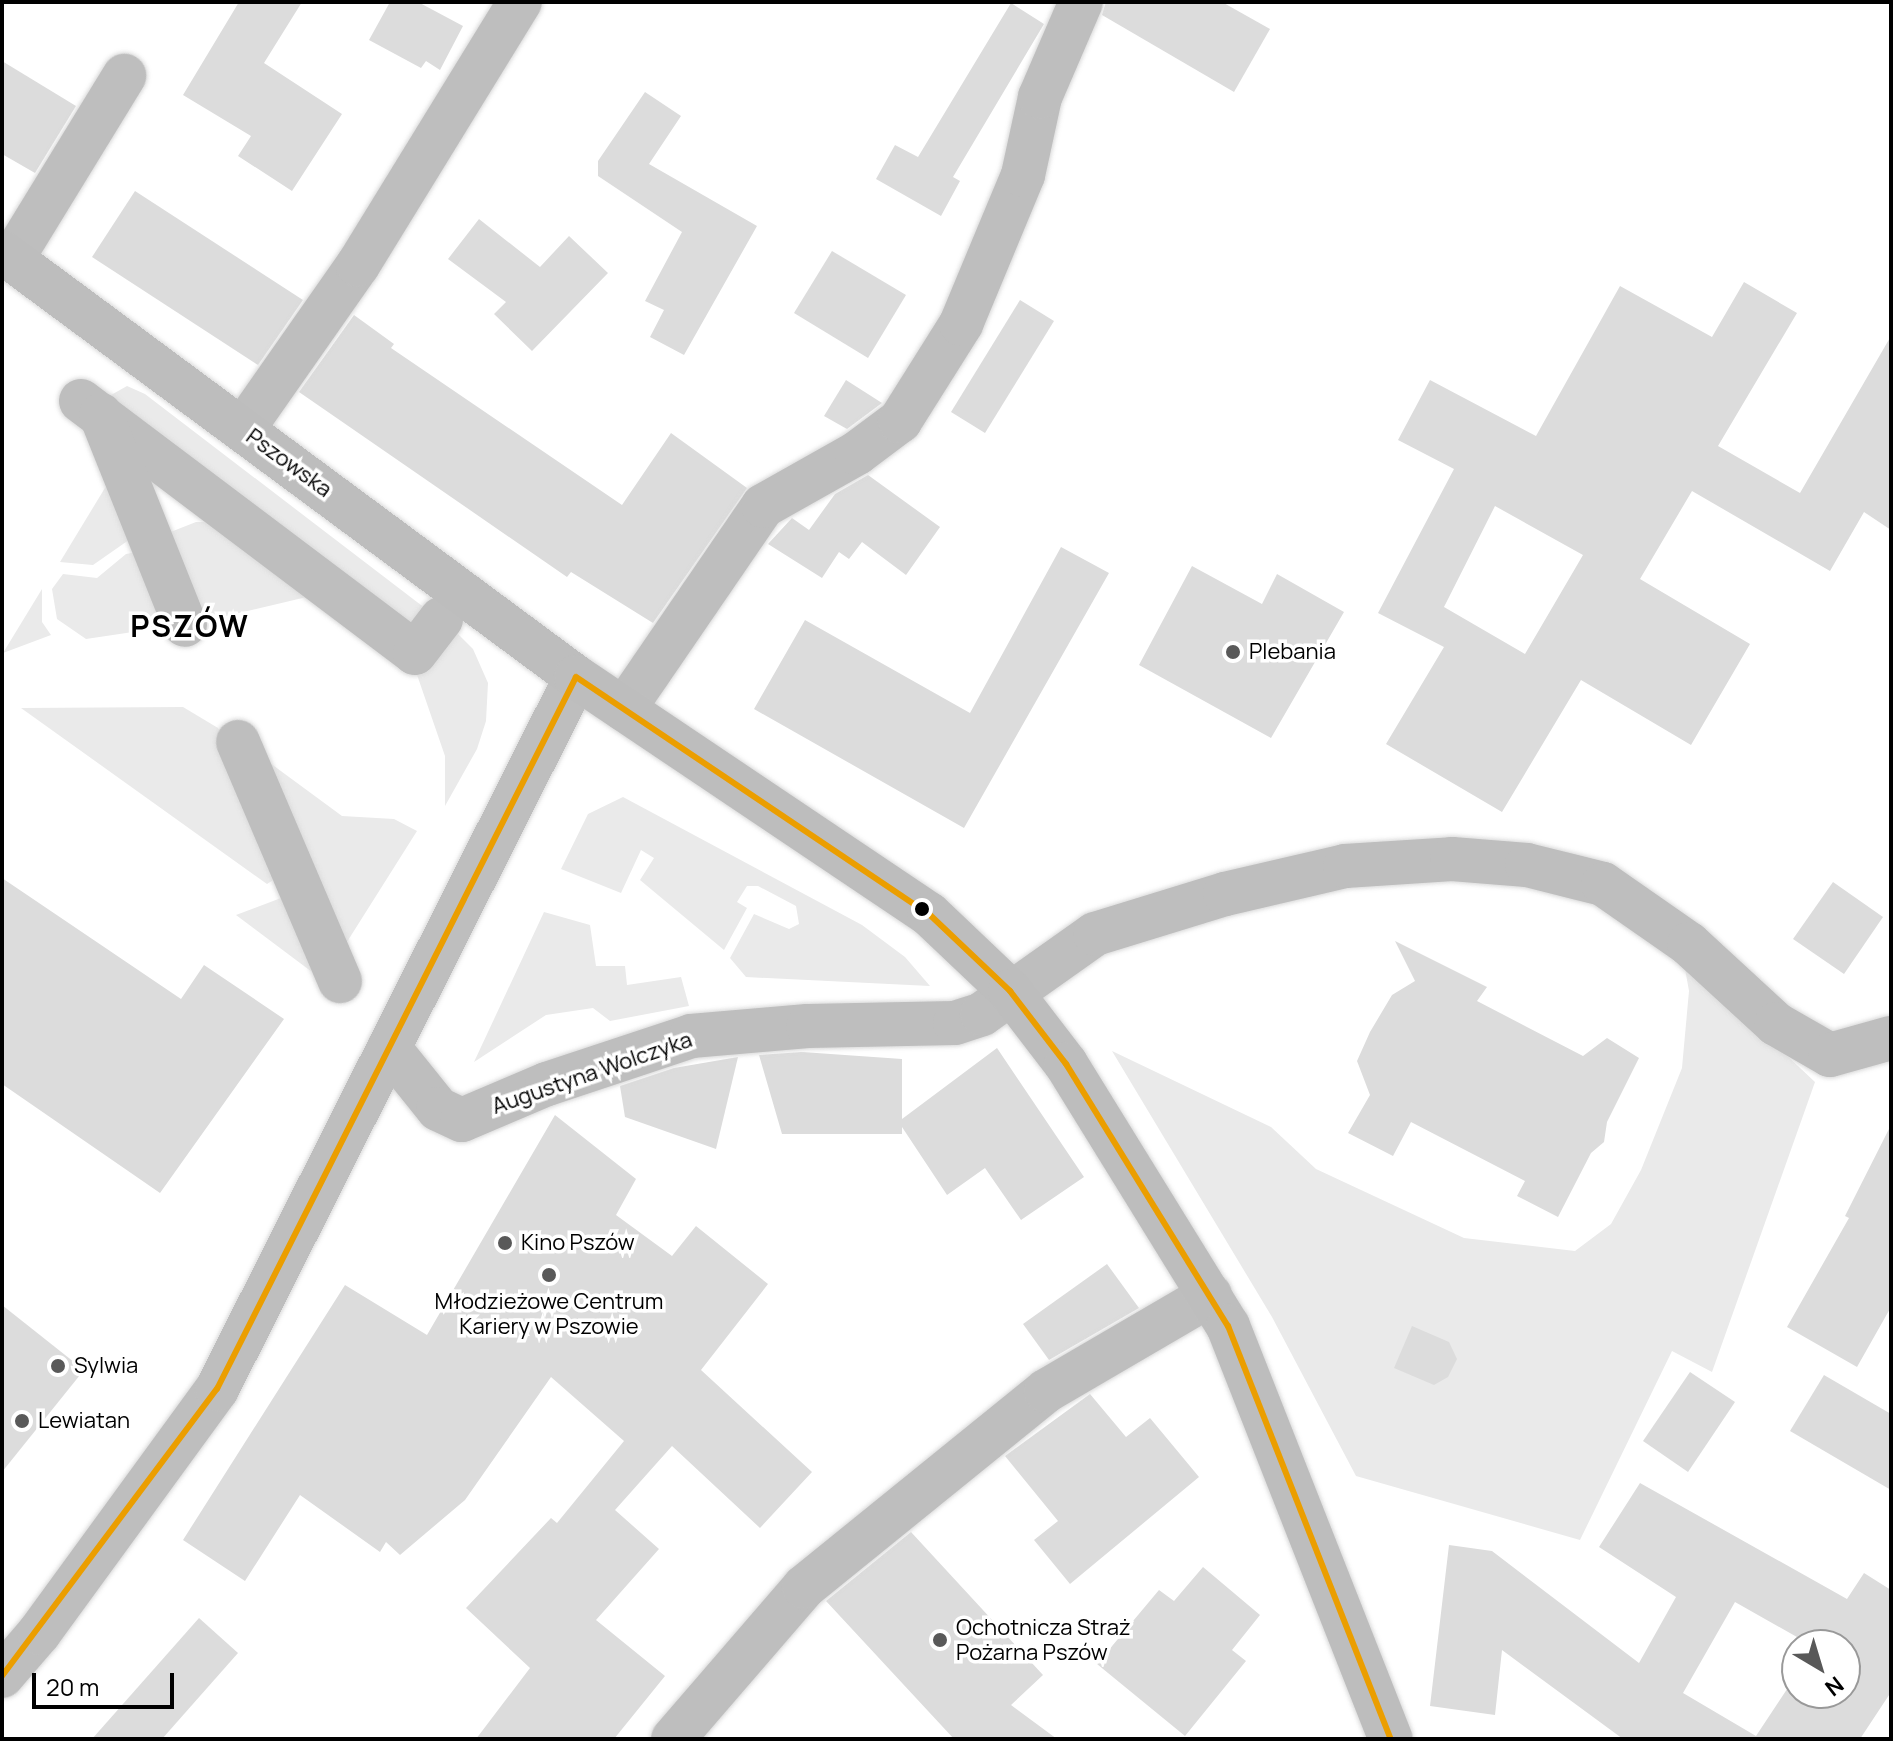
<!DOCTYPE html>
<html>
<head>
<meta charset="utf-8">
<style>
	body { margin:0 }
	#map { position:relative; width:1893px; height:1741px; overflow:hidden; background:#fff; font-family:Manrope,sans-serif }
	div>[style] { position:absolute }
	.green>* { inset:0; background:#eaeaea }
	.building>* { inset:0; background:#dcdcdc }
	.roads { filter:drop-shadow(0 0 2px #dbdbdb) drop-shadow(0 0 2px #dbdbdb) }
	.minor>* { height:44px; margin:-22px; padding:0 22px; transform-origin:22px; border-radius:22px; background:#bebebe }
	.major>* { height:44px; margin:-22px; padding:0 22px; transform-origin:22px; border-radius:22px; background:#bdbdbd }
	.bus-1>* { height:6px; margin:-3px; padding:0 3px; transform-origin:3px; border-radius:3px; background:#eb9e00 }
	.dots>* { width:22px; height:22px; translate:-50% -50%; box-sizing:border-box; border:4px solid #fff; border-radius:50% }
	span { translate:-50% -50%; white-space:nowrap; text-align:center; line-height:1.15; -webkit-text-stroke:7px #fff; paint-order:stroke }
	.street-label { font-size:22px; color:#000 }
	.poi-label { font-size:22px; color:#000 }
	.left { translate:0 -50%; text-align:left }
	.district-label { font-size:30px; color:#000; font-weight:700; letter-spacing:2px }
	.frame { position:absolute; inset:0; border:4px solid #000; pointer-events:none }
	.north { position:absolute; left:1781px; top:1629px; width:80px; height:80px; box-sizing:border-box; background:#fff; border:2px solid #999; border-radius:50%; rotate:142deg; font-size:22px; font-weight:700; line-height:32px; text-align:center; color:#000 }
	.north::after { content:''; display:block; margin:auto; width:28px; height:36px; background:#595959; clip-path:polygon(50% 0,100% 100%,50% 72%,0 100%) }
	.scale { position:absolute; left:32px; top:1673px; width:142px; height:36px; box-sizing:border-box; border:4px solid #000; border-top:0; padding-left:10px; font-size:24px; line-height:28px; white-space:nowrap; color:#000; -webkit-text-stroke:6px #fff; paint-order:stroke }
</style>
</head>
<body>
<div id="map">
	<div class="green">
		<i style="clip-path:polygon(127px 386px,145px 394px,434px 615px,405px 630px,104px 399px)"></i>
		<i style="clip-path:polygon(111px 478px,136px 535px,93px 565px,60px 562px)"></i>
		<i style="clip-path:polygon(196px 522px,224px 522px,311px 596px,201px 622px,163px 535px)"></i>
		<i style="clip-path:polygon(141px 551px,173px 626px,86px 639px,57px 619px,52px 589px,63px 574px,97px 578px,126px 554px)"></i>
		<i style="clip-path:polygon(42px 589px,42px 622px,51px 635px,3px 653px)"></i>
		<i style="clip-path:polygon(451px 627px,473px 649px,488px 683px,486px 721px,477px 749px,445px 806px,445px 756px,415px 669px)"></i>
		<i style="clip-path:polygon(183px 707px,218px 728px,281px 875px,267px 884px,21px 708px)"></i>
		<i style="clip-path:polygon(255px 752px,342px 816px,394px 819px,417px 831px,340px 953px)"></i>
		<i style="clip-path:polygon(623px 797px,862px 925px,905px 957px,930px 986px,746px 977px,730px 958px,754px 914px,789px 929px,799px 924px,796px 906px,758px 886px,747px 886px,737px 902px,747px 908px,724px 950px,640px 880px,654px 858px,641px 850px,621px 893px,561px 869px,588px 814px)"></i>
		<i style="clip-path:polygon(289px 895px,312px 972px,236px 915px)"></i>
		<i style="clip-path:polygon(544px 912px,590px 925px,596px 966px,625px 966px,627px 985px,681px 977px,689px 1006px,610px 1021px,593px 1008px,546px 1015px,474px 1062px)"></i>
		<i style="clip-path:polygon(1683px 958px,1815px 1082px,1712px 1372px,1672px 1351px,1580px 1540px,1356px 1476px,1272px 1317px,1112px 1051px,1271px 1127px,1316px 1169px,1464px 1238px,1575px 1251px,1611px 1224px,1641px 1170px,1682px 1068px,1689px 991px)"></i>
	</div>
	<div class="building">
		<i style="clip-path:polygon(239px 2px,302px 2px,264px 63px,342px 114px,292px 191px,238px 156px,251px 136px,183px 95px)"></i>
		<i style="clip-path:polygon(390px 2px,418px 2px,463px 26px,440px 70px,426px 61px,421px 68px,369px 40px)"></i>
		<i style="clip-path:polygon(1106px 2px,1222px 2px,1270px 29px,1234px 92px,1102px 15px)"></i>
		<i style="clip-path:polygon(1011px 3px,1044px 24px,953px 177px,960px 181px,941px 216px,876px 179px,895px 145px,918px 157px)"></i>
		<i style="clip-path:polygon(2px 61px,76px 106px,35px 173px,2px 154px)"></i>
		<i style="clip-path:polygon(645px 92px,681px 116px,649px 164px,757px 226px,684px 355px,650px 337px,664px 310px,645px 301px,682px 232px,598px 176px,598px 161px)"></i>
		<i style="clip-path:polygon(135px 191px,303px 300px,258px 365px,92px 257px)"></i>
		<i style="clip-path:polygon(479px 219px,540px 267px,569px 236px,608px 273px,532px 351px,494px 314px,506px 302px,448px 259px)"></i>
		<i style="clip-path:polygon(832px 251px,906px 295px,868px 358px,794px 313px)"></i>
		<i style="clip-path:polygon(evenodd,1744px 282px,1797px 313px,1718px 446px,1800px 493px,1891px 336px,1891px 530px,1864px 512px,1830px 571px,1692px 491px,1640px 579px,1750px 644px,1691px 745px,1581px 680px,1502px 812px,1386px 744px,1444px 647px,1378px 613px,1454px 469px,1398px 440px,1430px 380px,1536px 436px,1620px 286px,1712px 337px,1744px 282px,1495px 506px,1583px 555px,1525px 654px,1444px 607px,1495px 506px)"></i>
		<i style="clip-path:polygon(1020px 300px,1054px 321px,985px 433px,951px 412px)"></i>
		<i style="clip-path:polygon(354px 315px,394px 344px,391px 348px,622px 505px,671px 433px,747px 488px,653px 623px,571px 572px,567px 577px,299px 392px)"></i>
		<i style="clip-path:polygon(846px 380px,882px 403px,847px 429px,824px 416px)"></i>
		<i style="clip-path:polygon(868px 475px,940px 527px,906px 575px,862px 542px,849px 559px,839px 552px,822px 578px,768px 544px,792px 518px,809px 530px,835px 494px)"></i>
		<i style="clip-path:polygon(1061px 547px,1109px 573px,964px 828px,754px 709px,805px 620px,970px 713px)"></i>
		<i style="clip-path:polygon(1192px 566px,1262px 604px,1277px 574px,1344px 612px,1271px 738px,1139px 665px)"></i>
		<i style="clip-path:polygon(2px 878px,181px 999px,204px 965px,284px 1019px,160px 1193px,2px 1084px)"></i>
		<i style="clip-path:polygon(1833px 882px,1883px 917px,1844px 974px,1793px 939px)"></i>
		<i style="clip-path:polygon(1395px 941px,1487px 987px,1477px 1001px,1583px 1056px,1607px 1038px,1639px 1058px,1607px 1122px,1604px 1142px,1591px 1153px,1558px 1217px,1517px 1196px,1525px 1181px,1411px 1122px,1393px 1156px,1348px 1133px,1370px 1095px,1357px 1061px,1370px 1032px,1392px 995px,1415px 981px)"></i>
		<i style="clip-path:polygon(997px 1048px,1084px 1177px,1021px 1220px,985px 1168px,947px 1195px,902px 1127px,902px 1134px,782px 1134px,759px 1055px,802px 1052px,902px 1059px,902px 1119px)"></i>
		<i style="clip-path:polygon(738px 1057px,716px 1149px,625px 1117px,620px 1086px,674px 1068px)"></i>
		<i style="clip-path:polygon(555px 1115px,636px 1179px,616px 1215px,672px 1256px,696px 1226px,768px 1284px,701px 1370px,812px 1472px,760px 1528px,672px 1446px,615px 1510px,659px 1549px,596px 1620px,665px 1676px,614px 1739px,476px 1739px,530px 1668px,466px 1608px,551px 1518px,557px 1523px,624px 1441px,551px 1377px,465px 1500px,400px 1555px,386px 1542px,380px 1552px,300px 1495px,245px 1581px,183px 1540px,345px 1285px,427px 1335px)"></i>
		<i style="clip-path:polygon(1891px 1125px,1891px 1307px,1857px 1367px,1787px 1327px,1849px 1218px,1845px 1216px)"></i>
		<i style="clip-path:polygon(1107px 1264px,1139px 1308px,1049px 1360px,1023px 1324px)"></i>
		<i style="clip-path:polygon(2px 1305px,84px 1370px,2px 1472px)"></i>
		<i style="clip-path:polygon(1412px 1326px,1449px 1342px,1457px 1359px,1448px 1377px,1434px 1385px,1394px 1368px)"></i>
		<i style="clip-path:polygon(1690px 1372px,1735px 1402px,1688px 1472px,1643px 1441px)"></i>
		<i style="clip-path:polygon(1824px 1375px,1891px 1414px,1891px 1490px,1790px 1431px)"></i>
		<i style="clip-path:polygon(1090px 1394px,1126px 1437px,1150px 1418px,1199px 1477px,1070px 1584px,1034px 1540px,1058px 1521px,1005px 1456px)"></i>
		<i style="clip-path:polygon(evenodd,1640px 1483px,1847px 1599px,1864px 1573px,1891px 1590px,1891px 1692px,1860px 1739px,1623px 1739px,1502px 1650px,1495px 1715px,1430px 1706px,1449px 1545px,1492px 1551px,1639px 1663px,1676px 1597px,1599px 1547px,1640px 1483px,1735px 1602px,1811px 1645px,1845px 1645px,1845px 1693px,1797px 1693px,1797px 1674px,1756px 1736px,1683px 1693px,1735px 1602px)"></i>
		<i style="clip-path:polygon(911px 1532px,1043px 1675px,1011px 1705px,1057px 1739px,954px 1739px,826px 1601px)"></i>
		<i style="clip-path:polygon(1203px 1567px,1260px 1615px,1232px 1650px,1246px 1661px,1185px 1736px,1097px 1664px,1159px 1590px,1174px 1601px)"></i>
		<i style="clip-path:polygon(199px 1618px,238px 1653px,162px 1739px,92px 1739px)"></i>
	</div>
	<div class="roads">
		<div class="minor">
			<i style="left:12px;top:259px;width:215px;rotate:-58.5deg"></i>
			<i style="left:81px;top:401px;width:418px;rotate:37deg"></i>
			<i style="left:415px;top:653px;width:43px;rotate:-52.6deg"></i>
			<i style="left:101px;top:415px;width:226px;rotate:68.2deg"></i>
			<i style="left:243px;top:429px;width:200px;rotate:-55deg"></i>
			<i style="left:358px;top:265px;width:309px;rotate:-58.4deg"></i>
			<i style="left:624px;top:709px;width:246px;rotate:-55.6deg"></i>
			<i style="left:763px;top:506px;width:108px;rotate:-29.4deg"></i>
			<i style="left:857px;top:453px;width:54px;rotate:-36.7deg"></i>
			<i style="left:900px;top:421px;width:115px;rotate:-57.8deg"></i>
			<i style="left:961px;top:324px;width:161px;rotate:-67.4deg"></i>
			<i style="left:1023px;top:175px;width:80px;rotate:-77.7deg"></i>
			<i style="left:1040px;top:97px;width:103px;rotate:-66.7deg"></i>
			<i style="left:238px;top:742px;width:260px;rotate:66.9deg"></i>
			<i style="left:389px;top:1048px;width:78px;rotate:51.2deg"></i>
			<i style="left:438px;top:1109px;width:26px;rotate:25deg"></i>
			<i style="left:462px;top:1120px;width:92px;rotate:-23deg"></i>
			<i style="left:547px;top:1084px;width:152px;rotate:-18.4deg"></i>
			<i style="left:691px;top:1036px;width:117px;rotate:-4.9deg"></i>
			<i style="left:808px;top:1026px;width:147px;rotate:-1.2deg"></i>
			<i style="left:955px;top:1023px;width:28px;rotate:-18deg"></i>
			<i style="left:982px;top:1014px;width:138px;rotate:-35.3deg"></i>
			<i style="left:1095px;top:934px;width:136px;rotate:-17.1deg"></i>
			<i style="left:1225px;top:894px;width:123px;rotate:-13.1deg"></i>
			<i style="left:1345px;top:866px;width:107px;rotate:-3.7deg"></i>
			<i style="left:1452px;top:859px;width:75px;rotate:4.6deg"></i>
			<i style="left:1527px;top:865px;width:78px;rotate:14deg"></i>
			<i style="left:1603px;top:884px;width:105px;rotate:34.9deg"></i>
			<i style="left:1689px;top:944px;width:118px;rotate:42.6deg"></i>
			<i style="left:1776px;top:1024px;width:62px;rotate:29.9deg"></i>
			<i style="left:1830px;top:1055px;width:63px;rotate:-15.6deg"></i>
			<i style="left:2px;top:1676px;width:57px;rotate:-49.3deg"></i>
			<i style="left:39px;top:1633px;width:302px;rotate:-53.9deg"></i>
			<i style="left:217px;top:1389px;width:797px;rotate:-63.24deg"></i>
			<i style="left:673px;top:1739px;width:201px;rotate:-49.2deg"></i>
			<i style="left:804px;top:1587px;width:311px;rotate:-39deg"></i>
			<i style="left:1046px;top:1391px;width:190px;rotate:-30.3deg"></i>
		</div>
		<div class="major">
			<i style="left:2px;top:252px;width:714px;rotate:36.52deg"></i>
			<i style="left:576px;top:677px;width:425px;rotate:33.9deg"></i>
			<i style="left:929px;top:914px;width:112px;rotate:43.5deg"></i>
			<i style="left:1010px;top:991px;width:92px;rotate:52.5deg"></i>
			<i style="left:1066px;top:1064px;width:308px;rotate:58.3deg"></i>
			<i style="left:1228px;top:1326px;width:444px;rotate:68.5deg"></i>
		</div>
	</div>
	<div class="bus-1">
		<i style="left:2px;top:1676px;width:359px;rotate:-53.2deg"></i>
		<i style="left:217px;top:1389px;width:797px;rotate:-63.24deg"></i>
		<i style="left:576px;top:677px;width:425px;rotate:33.9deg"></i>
		<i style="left:929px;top:914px;width:112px;rotate:43.5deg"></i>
		<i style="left:1010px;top:991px;width:92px;rotate:52.5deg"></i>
		<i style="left:1066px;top:1064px;width:308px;rotate:58.3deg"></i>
		<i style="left:1228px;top:1326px;width:444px;rotate:68.5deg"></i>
	</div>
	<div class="dots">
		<i style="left:1233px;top:652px;background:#595959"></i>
		<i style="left:922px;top:909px;background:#000"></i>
		<i style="left:505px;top:1243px;background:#595959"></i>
		<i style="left:549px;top:1275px;background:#595959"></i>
		<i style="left:58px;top:1366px;background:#595959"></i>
		<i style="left:22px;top:1421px;background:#595959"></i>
		<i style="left:940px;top:1640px;background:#595959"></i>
	</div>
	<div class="street-label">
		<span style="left:289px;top:463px;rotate:36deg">Pszowska</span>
		<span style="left:592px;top:1073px;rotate:-19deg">Augustyna Wolczyka</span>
	</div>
	<div class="poi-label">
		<span class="left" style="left:1249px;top:652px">Plebania</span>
		<span class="left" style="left:521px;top:1243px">Kino Pszów</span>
		<span style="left:549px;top:1314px">Młodzieżowe Centrum<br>Kariery w Pszowie</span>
		<span class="left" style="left:74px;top:1366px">Sylwia</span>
		<span class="left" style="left:38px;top:1421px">Lewiatan</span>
		<span class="left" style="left:956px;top:1640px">Ochotnicza Straż<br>Pożarna Pszów</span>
	</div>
	<div class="district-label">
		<span style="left:190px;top:626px">PSZÓW</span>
	</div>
	<div class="frame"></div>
	<div class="north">N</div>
	<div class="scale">20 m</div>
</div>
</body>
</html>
